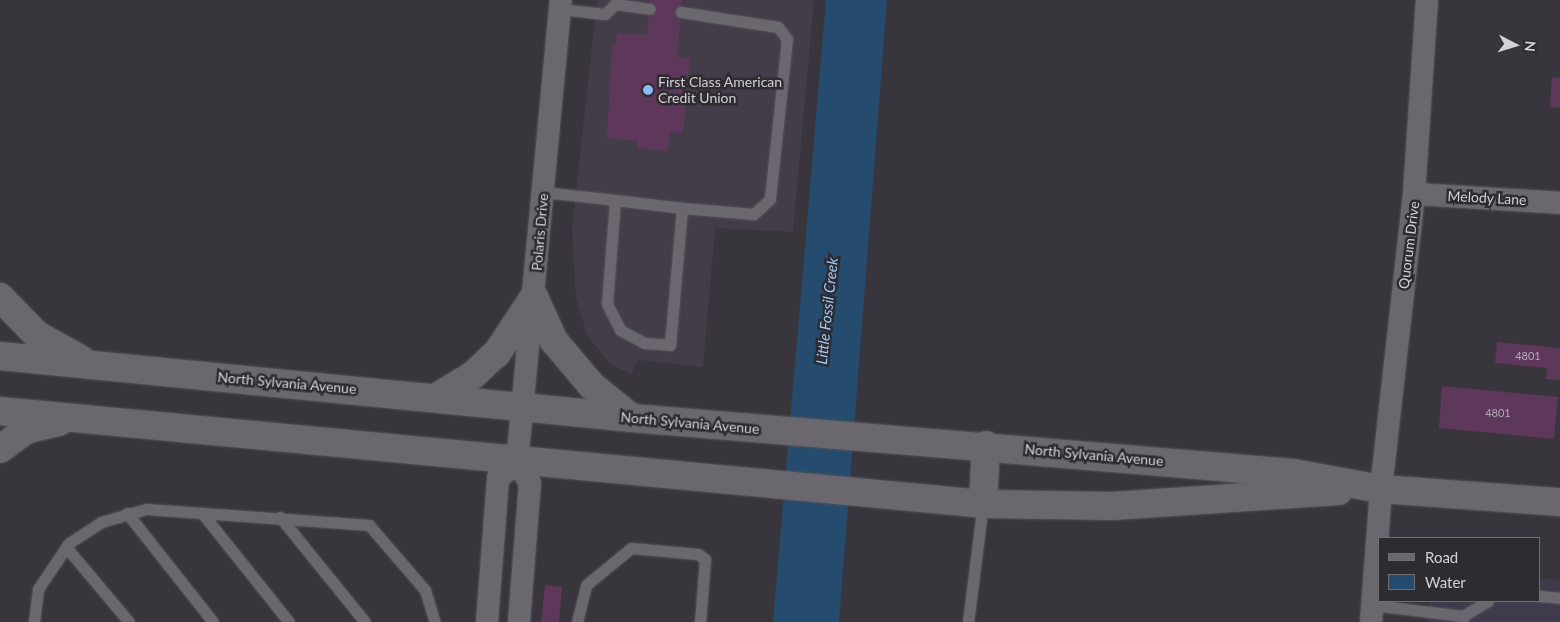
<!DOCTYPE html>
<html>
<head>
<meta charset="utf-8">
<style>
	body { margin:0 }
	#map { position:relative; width:1560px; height:622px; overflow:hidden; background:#38353c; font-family:Lato,sans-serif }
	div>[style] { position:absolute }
	.built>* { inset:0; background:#433d4a }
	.industrial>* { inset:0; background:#3f3b4c }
	.water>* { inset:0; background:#254c6f }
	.building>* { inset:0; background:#5e385a }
	.roads { filter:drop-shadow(0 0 1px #565258) drop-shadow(0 0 1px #565258) }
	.lane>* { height:11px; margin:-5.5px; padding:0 5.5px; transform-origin:5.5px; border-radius:5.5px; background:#6b676f }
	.street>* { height:22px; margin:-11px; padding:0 11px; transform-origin:11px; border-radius:11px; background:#6b676f }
	.secondary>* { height:28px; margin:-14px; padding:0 14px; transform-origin:14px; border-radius:14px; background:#6b676f }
	.dots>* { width:14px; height:14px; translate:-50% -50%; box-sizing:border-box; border:2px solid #2e2b31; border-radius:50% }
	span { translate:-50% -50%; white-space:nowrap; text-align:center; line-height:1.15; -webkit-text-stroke:5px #2e2b31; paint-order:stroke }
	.number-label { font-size:11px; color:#b6abb6 }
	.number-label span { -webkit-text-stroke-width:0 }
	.poi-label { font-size:14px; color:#d3d1d5 }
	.left { translate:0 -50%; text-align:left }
	.street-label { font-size:14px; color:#d3d1d5 }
	.water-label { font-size:15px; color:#9ecffe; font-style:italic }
	.legend { position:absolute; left:1378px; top:537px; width:162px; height:65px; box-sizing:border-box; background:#2e2b31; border:1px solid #706d73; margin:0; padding:6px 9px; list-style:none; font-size:15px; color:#d3d1d5 }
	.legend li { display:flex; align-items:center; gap:10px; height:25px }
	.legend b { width:25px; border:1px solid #706d73 }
	.north { position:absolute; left:1490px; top:20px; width:50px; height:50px; -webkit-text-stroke:4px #2e2b31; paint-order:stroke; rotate:95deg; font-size:14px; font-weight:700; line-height:20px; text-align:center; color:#d3d1d5 }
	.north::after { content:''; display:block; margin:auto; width:18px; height:22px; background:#d3d1d5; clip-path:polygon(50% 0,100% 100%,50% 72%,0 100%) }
</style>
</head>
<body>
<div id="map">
	<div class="built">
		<i style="clip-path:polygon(597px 0,814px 0,793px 232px,715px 228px,703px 367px,638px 360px,631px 374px,610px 364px,587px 335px,576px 297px,572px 229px)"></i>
	</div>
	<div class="industrial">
		<i style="clip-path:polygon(1539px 578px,1560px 580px,1560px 622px,1428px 622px,1430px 601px,1539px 601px)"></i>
	</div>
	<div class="water">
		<i style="clip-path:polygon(826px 0,887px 0,839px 622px,773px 622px)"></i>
	</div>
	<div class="building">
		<i style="clip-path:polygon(650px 0,682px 0,677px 57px,690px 58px,683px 134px,670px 132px,668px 151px,637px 148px,638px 141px,607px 138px,612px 45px,616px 45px,617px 33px,647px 35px)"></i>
		<i style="clip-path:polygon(1552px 77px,1560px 78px,1560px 108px,1550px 107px)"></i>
		<i style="clip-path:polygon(1497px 342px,1560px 348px,1560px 380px,1546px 379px,1547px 368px,1495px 363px)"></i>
		<i style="clip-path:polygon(1442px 386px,1558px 397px,1554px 439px,1439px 428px)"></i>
		<i style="clip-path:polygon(545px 585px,562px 587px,559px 622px,541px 622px)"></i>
	</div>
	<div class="roads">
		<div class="lane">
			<i style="left:560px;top:9px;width:45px;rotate:6.3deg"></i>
			<i style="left:605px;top:14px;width:14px;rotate:-45deg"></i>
			<i style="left:615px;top:4px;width:35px;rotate:8deg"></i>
			<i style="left:681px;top:12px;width:98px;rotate:8.8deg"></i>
			<i style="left:778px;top:27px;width:15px;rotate:53deg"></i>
			<i style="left:787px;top:39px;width:161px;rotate:96.1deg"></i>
			<i style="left:770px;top:199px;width:22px;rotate:137deg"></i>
			<i style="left:754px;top:214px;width:72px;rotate:-175.2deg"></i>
			<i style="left:543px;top:192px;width:72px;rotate:6.3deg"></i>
			<i style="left:615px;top:200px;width:104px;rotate:94.4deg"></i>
			<i style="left:607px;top:304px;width:29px;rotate:63deg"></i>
			<i style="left:620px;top:330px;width:27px;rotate:28deg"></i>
			<i style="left:644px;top:343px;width:26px;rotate:4deg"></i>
			<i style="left:670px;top:345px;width:138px;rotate:-85deg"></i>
			<i style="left:682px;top:208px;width:67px;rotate:-173.2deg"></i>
			<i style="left:127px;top:513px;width:139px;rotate:51.7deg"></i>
			<i style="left:202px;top:513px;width:139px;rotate:51.4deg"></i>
			<i style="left:280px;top:517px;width:135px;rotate:51deg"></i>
			<i style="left:66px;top:547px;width:98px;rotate:50deg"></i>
			<i style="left:1539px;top:596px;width:21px;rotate:5deg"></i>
			<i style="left:1372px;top:605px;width:92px;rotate:6.9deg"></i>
			<i style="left:34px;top:622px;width:33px;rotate:-83deg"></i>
			<i style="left:38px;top:589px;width:55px;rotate:-56deg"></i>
			<i style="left:69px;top:543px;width:38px;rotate:-33deg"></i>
			<i style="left:101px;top:522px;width:47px;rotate:-16.1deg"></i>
			<i style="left:146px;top:509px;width:224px;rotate:4.1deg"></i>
			<i style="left:369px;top:525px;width:86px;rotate:49.3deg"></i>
			<i style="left:425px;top:590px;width:34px;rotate:73deg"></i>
			<i style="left:577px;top:622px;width:38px;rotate:-76deg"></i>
			<i style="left:586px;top:585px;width:58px;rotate:-39.4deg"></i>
			<i style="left:631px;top:548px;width:67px;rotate:5.1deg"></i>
			<i style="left:698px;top:554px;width:9px;rotate:36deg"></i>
			<i style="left:705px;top:559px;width:63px;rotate:94.5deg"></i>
			<i style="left:968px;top:622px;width:119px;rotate:-82.8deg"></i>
			<i style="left:1463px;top:622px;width:6px;rotate:-90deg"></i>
			<i style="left:1463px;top:616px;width:29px;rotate:-31deg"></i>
		</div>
		<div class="street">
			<i style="left:1414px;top:194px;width:146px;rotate:3.5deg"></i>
			<i style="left:487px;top:622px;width:144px;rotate:-85.6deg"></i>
			<i style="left:498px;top:478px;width:24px;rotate:-38deg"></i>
			<i style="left:519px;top:622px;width:139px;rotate:-85.5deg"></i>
			<i style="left:530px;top:483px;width:24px;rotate:-123deg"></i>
			<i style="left:517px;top:463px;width:465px;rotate:-84.6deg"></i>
			<i style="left:1371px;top:622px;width:133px;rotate:-85.7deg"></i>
			<i style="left:1381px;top:489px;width:297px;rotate:-83.6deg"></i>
			<i style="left:1414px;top:194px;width:194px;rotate:-86.2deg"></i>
		</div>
		<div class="secondary">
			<i style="left:0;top:297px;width:53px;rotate:45.8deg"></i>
			<i style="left:37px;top:335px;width:51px;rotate:29.1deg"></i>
			<i style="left:534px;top:297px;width:48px;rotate:65.6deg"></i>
			<i style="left:554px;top:341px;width:59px;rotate:49.8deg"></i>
			<i style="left:592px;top:386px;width:51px;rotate:38.7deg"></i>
			<i style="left:0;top:356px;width:635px;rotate:5.6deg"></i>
			<i style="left:632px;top:418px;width:663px;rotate:4.76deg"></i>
			<i style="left:1293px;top:473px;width:89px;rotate:10.3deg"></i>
			<i style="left:1381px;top:489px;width:179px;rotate:4.2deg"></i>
			<i style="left:437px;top:397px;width:42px;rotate:-31.4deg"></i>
			<i style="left:473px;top:375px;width:33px;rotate:-43deg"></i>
			<i style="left:497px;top:353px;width:67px;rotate:-56.5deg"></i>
			<i style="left:0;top:411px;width:987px;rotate:5.4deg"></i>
			<i style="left:983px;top:504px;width:129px;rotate:0.9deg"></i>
			<i style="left:1112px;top:506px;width:227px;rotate:-3.8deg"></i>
			<i style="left:0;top:449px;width:34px;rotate:-36deg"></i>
			<i style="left:28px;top:429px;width:32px;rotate:-13deg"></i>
			<i style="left:983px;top:504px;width:59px;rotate:-87.1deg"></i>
		</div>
	</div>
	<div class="dots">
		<i style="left:648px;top:90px;background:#87bbfb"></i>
	</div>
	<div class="number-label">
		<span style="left:1528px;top:356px">4801</span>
		<span style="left:1498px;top:413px">4801</span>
	</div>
	<div class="poi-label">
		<span class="left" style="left:658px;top:90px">First Class American<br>Credit Union</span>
	</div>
	<div class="street-label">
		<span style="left:1487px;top:198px;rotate:3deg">Melody Lane</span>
		<span style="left:540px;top:232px;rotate:-85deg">Polaris Drive</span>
		<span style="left:1409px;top:245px;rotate:-83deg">Quorum Drive</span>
		<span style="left:287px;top:383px;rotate:5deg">North Sylvania Avenue</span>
		<span style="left:690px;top:423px;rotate:5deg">North Sylvania Avenue</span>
		<span style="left:1094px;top:455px;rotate:5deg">North Sylvania Avenue</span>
	</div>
	<div class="water-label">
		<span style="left:827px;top:311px;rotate:-84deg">Little Fossil Creek</span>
	</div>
	<ul class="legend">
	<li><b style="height:6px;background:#6b676f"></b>Road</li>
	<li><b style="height:14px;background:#254c6f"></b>Water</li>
	</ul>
	<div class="north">N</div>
</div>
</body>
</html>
